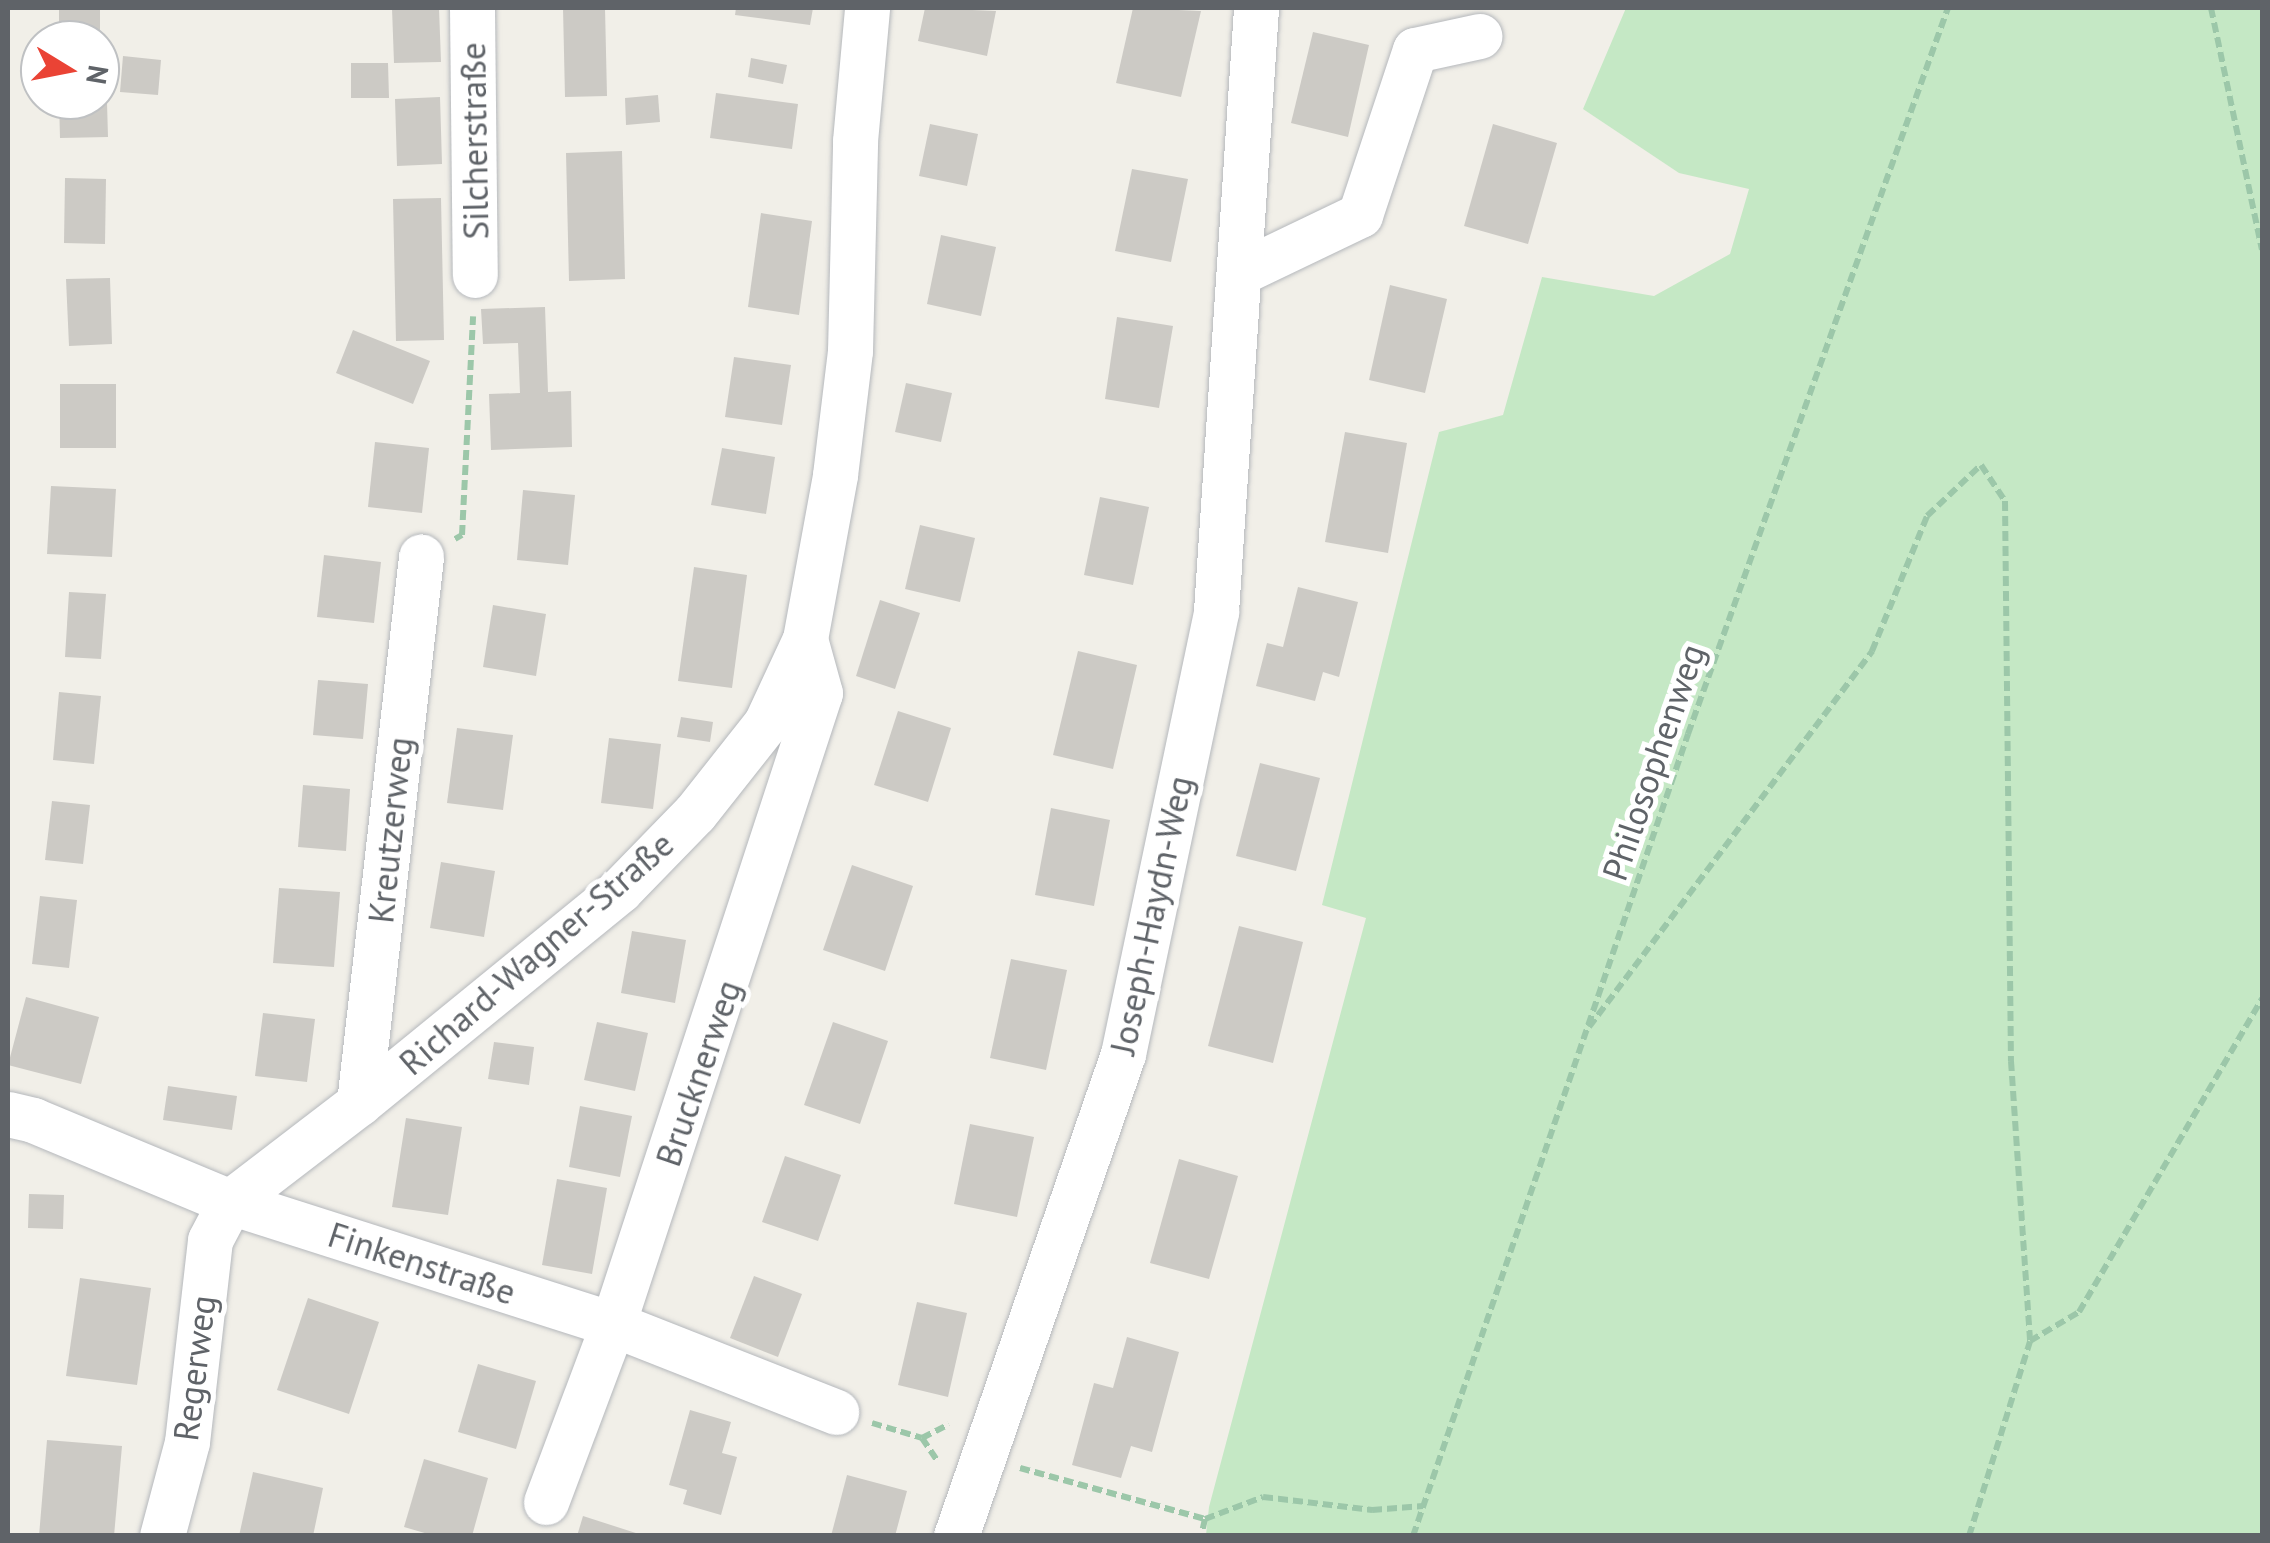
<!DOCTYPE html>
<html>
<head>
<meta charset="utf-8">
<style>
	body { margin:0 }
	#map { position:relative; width:2270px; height:1543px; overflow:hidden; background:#f1efe8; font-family:"PT Sans",sans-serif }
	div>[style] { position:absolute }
	.green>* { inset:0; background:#c5e8c5 }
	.building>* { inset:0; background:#cccac5 }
	.path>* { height:6px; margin-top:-3px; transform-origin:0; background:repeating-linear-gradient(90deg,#9cc7a9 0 10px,transparent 0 15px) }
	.roads { filter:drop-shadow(0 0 2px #b5b8bc) drop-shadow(0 0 2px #b5b8bc) }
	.minor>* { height:45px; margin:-22.5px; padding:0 22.5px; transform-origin:22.5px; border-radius:22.5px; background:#fff }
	span { translate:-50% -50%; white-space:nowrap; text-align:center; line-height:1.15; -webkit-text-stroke:10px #fff; paint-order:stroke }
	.street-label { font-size:35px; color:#5f6368 }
	.frame { position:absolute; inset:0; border:10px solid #5f6368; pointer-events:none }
	.north { position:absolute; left:20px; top:20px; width:100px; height:100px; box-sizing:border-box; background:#fff; border:2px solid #bfc1c3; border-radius:50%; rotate:100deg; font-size:28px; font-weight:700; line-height:40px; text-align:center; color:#5f6368 }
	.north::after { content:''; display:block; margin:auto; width:35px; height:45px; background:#ea4335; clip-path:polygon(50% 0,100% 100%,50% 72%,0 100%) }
</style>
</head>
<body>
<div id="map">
	<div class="green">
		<i style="clip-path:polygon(1626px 8px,2262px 8px,2262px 1535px,1206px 1535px,1209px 1507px,1366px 918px,1322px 905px,1439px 432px,1503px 415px,1542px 277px,1654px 296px,1730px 254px,1749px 189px,1679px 173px,1583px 109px)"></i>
	</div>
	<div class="building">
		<i style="clip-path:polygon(59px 8px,100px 8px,100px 35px,59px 36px)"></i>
		<i style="clip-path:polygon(392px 8px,439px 8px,441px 62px,394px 63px)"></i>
		<i style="clip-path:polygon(563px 8px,605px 8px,607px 96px,565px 97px)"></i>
		<i style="clip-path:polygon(736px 8px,813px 8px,810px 25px,735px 15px)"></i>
		<i style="clip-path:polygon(925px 8px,996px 11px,987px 56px,918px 41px)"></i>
		<i style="clip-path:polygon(1133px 8px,1201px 11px,1181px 97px,1116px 83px)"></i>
		<i style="clip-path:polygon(1313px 32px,1369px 45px,1348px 137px,1291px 123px)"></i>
		<i style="clip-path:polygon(123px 56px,161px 60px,158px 95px,120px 92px)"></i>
		<i style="clip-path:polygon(751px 58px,787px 65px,783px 84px,748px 77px)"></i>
		<i style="clip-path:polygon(351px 63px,388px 63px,389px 98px,351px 98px)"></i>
		<i style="clip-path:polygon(100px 68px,106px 68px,108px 137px,60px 138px,59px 100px,100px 100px)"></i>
		<i style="clip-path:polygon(716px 93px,798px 104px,792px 149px,710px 138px)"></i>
		<i style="clip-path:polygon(658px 95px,660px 122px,626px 125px,625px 98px)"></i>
		<i style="clip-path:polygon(440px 97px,442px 164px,397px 166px,395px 99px)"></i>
		<i style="clip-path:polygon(930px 124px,978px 134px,967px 186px,919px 176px)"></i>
		<i style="clip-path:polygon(1493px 124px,1557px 143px,1528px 244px,1464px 226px)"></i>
		<i style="clip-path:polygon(622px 151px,625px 279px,569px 281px,566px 153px)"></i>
		<i style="clip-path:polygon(1132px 169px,1188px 179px,1171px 262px,1115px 251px)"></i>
		<i style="clip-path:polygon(65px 178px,106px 179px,105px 244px,64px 243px)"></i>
		<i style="clip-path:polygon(441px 198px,444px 340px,396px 341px,393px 199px)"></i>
		<i style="clip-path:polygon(761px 213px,812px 221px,799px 315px,748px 307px)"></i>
		<i style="clip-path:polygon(941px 235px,996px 247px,981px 316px,927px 304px)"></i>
		<i style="clip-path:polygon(110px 278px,112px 344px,69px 346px,66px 279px)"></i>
		<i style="clip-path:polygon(1390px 285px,1447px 299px,1425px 393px,1369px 380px)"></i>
		<i style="clip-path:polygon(545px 307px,548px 392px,571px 391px,572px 447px,491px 450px,489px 394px,520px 393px,518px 343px,483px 344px,481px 309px)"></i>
		<i style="clip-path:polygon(1117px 317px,1173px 326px,1159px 408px,1105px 399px)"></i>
		<i style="clip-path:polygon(353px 330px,430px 361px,413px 404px,336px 373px)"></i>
		<i style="clip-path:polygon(734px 357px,791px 365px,782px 425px,725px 417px)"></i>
		<i style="clip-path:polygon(906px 383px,952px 393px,941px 442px,895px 432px)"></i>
		<i style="clip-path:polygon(60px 384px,116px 384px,116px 448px,60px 448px)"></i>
		<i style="clip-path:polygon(1345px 432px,1407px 443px,1388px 553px,1325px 542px)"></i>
		<i style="clip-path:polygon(375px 442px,429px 448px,422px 513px,368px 507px)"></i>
		<i style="clip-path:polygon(722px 448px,775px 457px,766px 514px,711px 505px)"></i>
		<i style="clip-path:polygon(51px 486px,116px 489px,112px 557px,47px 554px)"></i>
		<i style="clip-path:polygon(523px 490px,575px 495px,568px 565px,517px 560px)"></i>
		<i style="clip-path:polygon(1100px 497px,1149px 507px,1133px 585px,1084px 575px)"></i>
		<i style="clip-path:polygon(920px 525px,975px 538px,960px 602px,905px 589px)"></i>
		<i style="clip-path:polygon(324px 555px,381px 562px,374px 623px,317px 617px)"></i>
		<i style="clip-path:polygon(694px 567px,747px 575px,732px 688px,678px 681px)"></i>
		<i style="clip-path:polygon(1298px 587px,1358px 602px,1339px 677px,1323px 672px,1315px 701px,1256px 686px,1267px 643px,1283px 647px)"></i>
		<i style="clip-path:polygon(69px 592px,106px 594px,101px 659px,65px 657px)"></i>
		<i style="clip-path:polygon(880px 600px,920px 613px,895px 689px,856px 676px)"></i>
		<i style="clip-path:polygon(493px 605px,546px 614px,536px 676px,483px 667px)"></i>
		<i style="clip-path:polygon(1078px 651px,1137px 665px,1113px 769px,1053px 755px)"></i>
		<i style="clip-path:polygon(318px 680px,368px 684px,363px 739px,313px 735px)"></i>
		<i style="clip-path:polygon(59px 692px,101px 696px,94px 764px,53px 760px)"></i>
		<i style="clip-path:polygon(898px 711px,951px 728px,928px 802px,874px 785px)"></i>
		<i style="clip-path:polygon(681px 717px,713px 722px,710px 742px,677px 737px)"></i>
		<i style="clip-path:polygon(457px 728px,513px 735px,503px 810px,447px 803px)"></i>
		<i style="clip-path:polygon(609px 738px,661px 744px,653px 809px,601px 803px)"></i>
		<i style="clip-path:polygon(1260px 763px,1320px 778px,1296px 871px,1236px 856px)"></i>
		<i style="clip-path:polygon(303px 785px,350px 789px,346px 851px,298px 847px)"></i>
		<i style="clip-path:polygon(52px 801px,90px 805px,83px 864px,45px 860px)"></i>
		<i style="clip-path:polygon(1051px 808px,1110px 820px,1094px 906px,1035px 895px)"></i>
		<i style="clip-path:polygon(441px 862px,495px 871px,484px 937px,430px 928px)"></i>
		<i style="clip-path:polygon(852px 865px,913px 886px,885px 971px,823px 950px)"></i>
		<i style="clip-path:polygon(279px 888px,340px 892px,334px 967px,273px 963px)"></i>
		<i style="clip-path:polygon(40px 896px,77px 900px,69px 968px,32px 964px)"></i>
		<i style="clip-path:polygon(1239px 926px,1303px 942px,1273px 1063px,1208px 1046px)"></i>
		<i style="clip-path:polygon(632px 931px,686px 940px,675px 1003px,621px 993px)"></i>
		<i style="clip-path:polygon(1011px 959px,1067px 970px,1046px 1070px,990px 1058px)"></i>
		<i style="clip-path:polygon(26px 997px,99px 1017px,81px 1084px,8px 1065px)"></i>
		<i style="clip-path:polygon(263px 1013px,315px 1019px,307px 1082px,255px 1076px)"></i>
		<i style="clip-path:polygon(597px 1022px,648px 1033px,635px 1091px,584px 1080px)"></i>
		<i style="clip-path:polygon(833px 1022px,888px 1041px,860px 1124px,804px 1105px)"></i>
		<i style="clip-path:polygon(494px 1042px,534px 1047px,529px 1085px,488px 1079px)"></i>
		<i style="clip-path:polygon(168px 1086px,237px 1096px,232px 1130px,163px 1120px)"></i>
		<i style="clip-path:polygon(580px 1106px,632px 1116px,620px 1177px,569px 1167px)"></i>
		<i style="clip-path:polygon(406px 1118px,462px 1127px,448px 1215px,392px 1207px)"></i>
		<i style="clip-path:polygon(970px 1124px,1034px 1137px,1017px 1217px,954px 1204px)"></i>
		<i style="clip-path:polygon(785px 1156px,841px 1175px,818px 1241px,762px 1222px)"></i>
		<i style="clip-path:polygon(1179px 1159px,1238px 1176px,1209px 1279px,1150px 1263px)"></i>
		<i style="clip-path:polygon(557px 1179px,607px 1188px,592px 1274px,542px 1265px)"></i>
		<i style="clip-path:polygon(29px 1194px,64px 1195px,63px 1229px,28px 1228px)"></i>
		<i style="clip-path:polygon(754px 1276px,802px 1294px,778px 1357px,730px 1338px)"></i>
		<i style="clip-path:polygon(80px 1278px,151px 1288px,137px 1385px,66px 1376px)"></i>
		<i style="clip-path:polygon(308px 1298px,379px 1322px,349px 1414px,277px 1390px)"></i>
		<i style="clip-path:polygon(917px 1302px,967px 1313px,948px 1397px,898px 1385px)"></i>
		<i style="clip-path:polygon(1127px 1337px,1179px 1352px,1152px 1452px,1131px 1446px,1121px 1478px,1072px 1465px,1094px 1383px,1113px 1388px)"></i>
		<i style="clip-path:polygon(478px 1364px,536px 1381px,516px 1449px,458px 1432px)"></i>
		<i style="clip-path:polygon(690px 1410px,731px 1422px,722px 1453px,737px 1457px,721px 1515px,683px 1504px,687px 1490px,669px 1485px)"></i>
		<i style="clip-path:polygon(47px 1440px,122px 1446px,114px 1536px,39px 1536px)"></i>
		<i style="clip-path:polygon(424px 1459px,488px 1478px,472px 1536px,435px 1536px,404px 1527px)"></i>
		<i style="clip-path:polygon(253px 1472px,323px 1488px,313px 1536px,239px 1536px)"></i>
		<i style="clip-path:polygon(847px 1475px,907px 1491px,895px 1536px,831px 1536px)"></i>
		<i style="clip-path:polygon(583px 1516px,642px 1535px,642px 1536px,577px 1536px)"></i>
	</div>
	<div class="path">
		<i style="left:2211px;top:8px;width:247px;rotate:78.1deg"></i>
		<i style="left:455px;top:539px;width:8px;rotate:-30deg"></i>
		<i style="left:462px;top:535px;width:219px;rotate:-87.1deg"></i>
		<i style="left:1589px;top:1027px;width:471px;rotate:-53deg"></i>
		<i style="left:1872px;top:651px;width:146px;rotate:-67.8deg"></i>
		<i style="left:1927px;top:516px;width:74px;rotate:-43.4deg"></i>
		<i style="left:1981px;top:465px;width:43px;rotate:56.3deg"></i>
		<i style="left:2005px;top:501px;width:560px;rotate:89.39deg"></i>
		<i style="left:2011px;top:1061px;width:281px;rotate:86.1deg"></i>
		<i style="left:872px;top:1423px;width:52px;rotate:16.7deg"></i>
		<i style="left:922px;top:1438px;width:30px;rotate:-27deg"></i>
		<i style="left:922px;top:1438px;width:29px;rotate:56deg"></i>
		<i style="left:1020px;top:1468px;width:192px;rotate:15.4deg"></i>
		<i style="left:1205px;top:1519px;width:17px;rotate:103deg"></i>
		<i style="left:1205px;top:1519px;width:62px;rotate:-20.8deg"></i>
		<i style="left:1263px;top:1497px;width:110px;rotate:6.8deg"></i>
		<i style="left:1372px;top:1510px;width:51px;rotate:-4.5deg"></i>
		<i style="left:1413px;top:1536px;width:848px;rotate:-71.07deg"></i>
		<i style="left:1688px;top:734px;width:771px;rotate:-70.3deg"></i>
		<i style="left:1969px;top:1536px;width:204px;rotate:-72.6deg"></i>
		<i style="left:2030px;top:1341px;width:57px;rotate:-30.6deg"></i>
		<i style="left:2079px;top:1312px;width:363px;rotate:-59.7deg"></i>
	</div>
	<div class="roads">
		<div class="minor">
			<i style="left:472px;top:8px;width:267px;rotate:89.4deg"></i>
			<i style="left:1241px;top:272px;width:132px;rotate:-25.6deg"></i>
			<i style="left:1360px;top:215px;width:174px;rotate:-71.6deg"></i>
			<i style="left:1415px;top:50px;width:66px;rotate:-12.3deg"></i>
			<i style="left:359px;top:1103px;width:550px;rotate:-83.52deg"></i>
			<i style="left:8px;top:1114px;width:26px;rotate:13deg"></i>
			<i style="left:33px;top:1120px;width:213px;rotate:22.6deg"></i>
			<i style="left:230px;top:1202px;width:402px;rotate:17.7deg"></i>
			<i style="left:613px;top:1324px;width:240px;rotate:21.5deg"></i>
			<i style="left:546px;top:1502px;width:190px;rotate:-69.4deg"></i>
			<i style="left:613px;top:1324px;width:664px;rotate:-71.84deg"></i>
			<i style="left:820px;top:693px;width:56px;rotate:-105.5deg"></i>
			<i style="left:162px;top:1536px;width:97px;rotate:-75.1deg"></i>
			<i style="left:187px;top:1442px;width:203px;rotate:-83.5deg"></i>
			<i style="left:210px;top:1240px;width:43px;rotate:-62.2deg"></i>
			<i style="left:230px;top:1202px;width:163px;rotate:-37.5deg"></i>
			<i style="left:359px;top:1103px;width:337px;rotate:-39.2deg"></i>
			<i style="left:620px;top:890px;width:107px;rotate:-45.8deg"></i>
			<i style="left:695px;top:813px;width:115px;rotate:-51.7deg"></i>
			<i style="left:766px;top:723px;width:93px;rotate:-65.1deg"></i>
			<i style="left:805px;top:639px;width:167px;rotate:-79.6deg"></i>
			<i style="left:835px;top:475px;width:125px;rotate:-83.1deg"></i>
			<i style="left:850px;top:351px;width:210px;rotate:-88.6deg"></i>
			<i style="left:855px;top:141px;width:134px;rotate:-84.8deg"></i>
			<i style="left:956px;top:1536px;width:510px;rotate:-70.89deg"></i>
			<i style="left:1123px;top:1054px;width:453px;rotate:-78.1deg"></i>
			<i style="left:1216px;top:611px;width:604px;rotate:-86.2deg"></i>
		</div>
	</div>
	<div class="street-label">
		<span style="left:474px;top:141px;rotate:-91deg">Silcherstraße</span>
		<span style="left:1653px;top:762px;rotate:-71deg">Philosophenweg</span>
		<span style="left:390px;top:830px;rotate:-84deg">Kreutzerweg</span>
		<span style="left:1151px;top:915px;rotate:-78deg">Joseph-Haydn-Weg</span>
		<span style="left:536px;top:953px;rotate:-41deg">Richard-Wagner-Straße</span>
		<span style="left:698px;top:1073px;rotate:-71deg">Brucknerweg</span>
		<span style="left:422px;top:1263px;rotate:18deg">Finkenstraße</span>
		<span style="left:194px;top:1368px;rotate:-83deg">Regerweg</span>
	</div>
	<div class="frame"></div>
	<div class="north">N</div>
</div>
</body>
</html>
